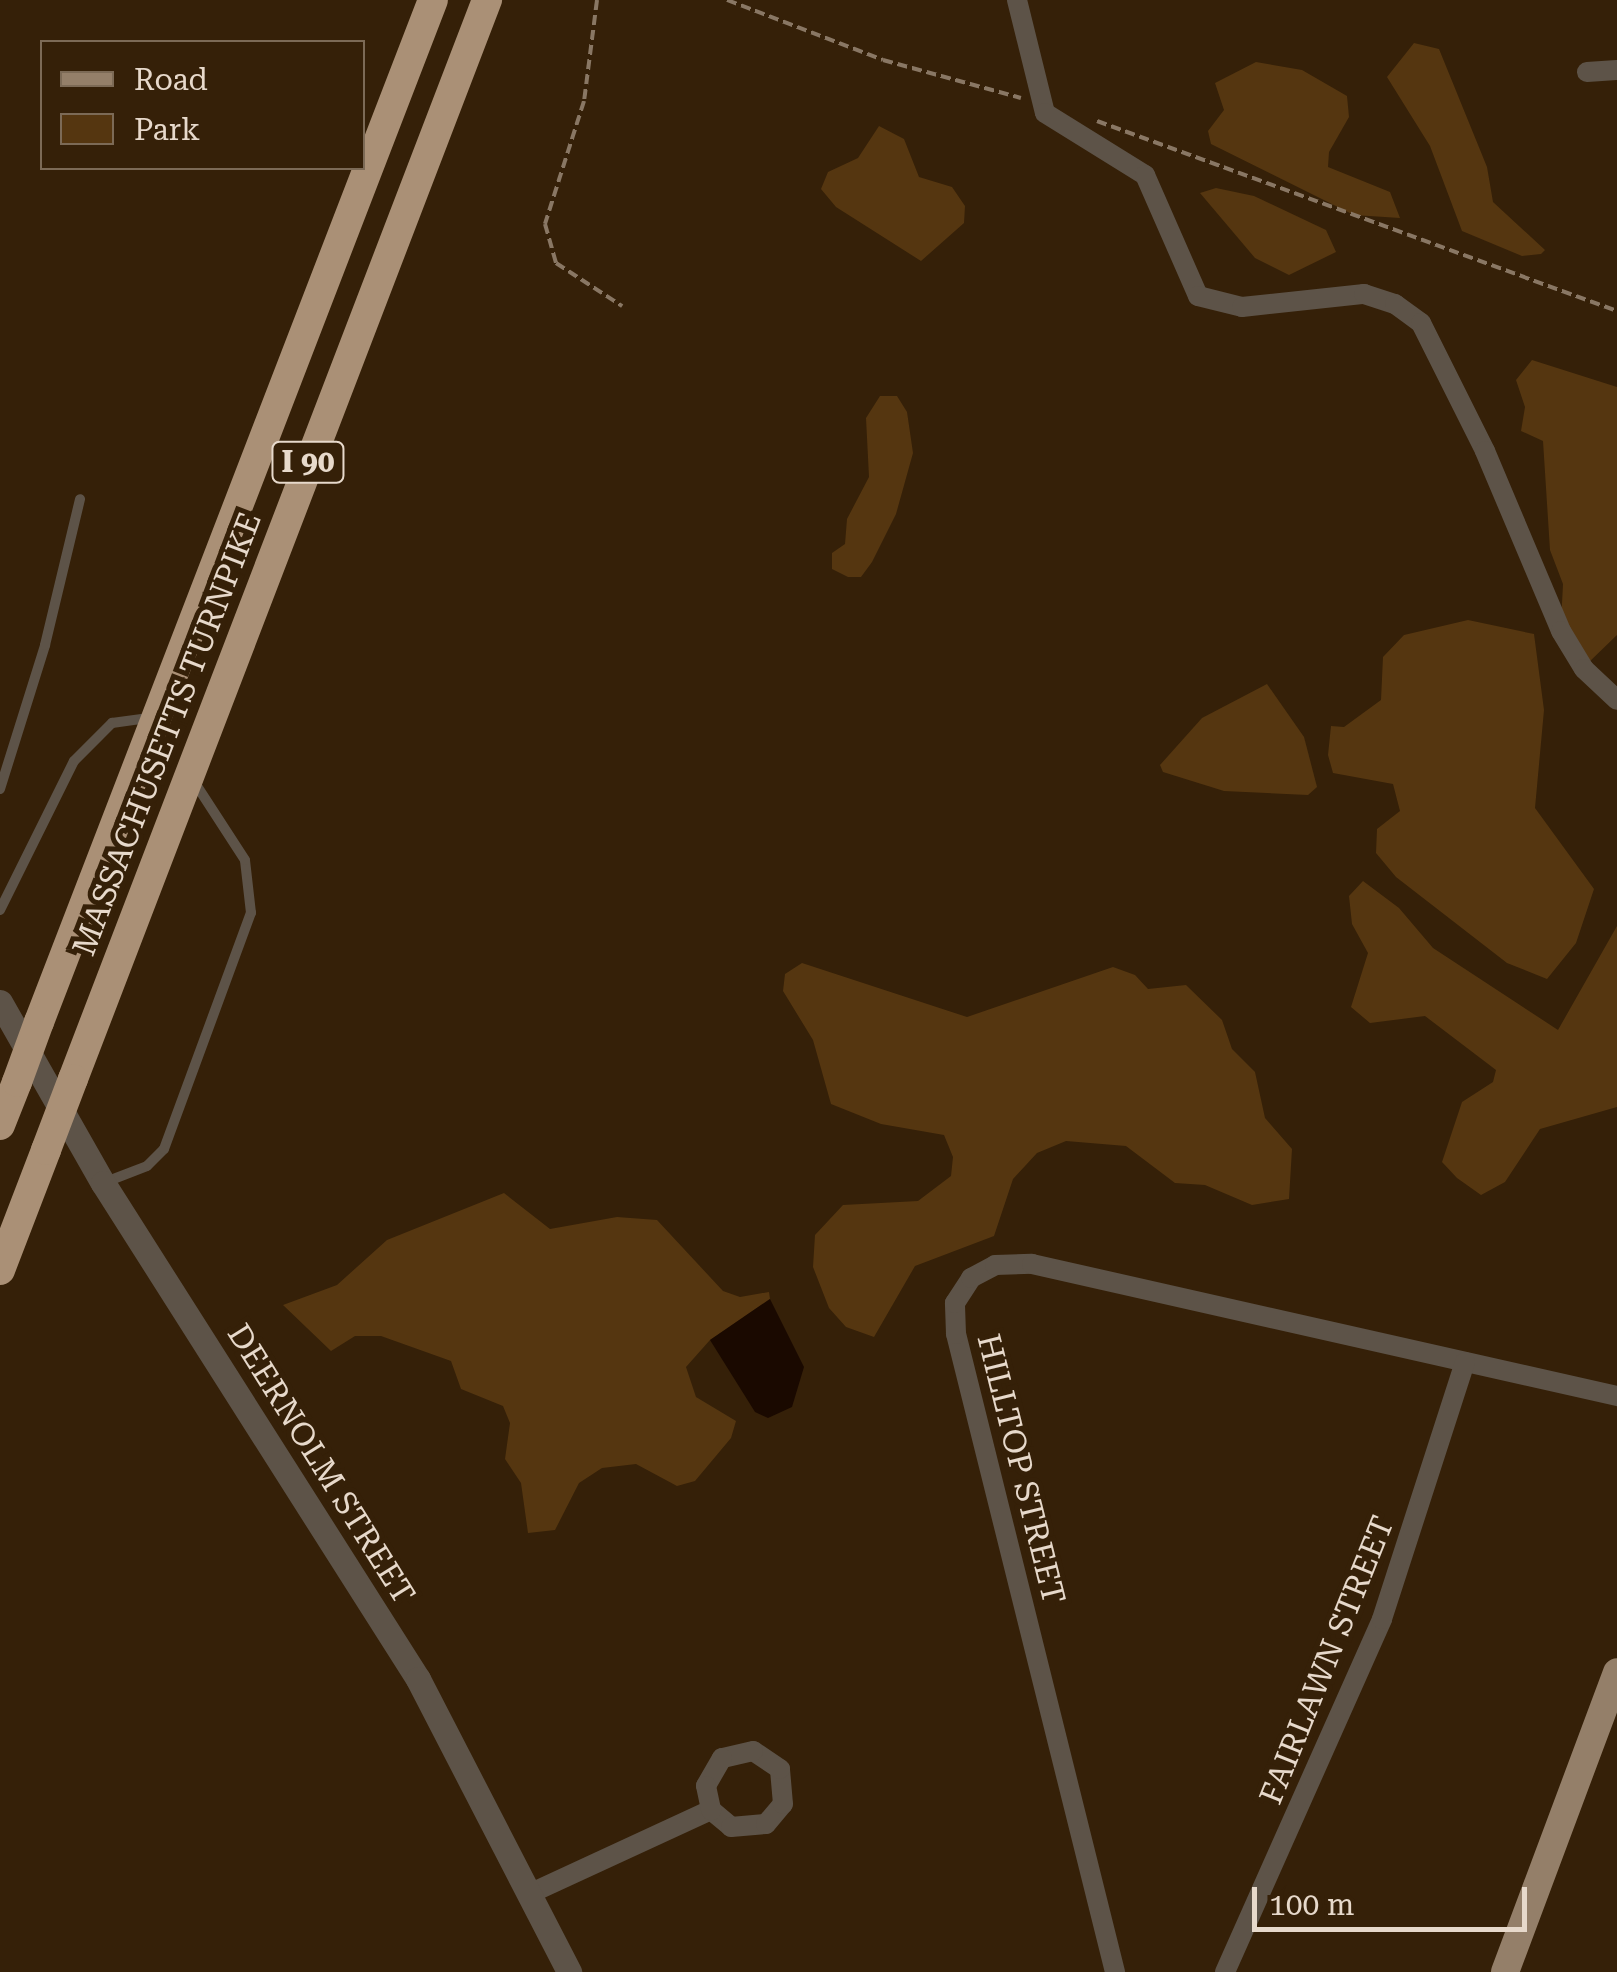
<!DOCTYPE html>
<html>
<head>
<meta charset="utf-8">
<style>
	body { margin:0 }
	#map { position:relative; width:1617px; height:1972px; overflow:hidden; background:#352008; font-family:"Roboto Serif",serif }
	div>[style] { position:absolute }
	.green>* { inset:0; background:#553610 }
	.water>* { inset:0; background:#1a0900 }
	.path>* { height:4px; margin-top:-2px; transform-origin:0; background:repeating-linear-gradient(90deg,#897764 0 10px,transparent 0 15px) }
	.service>* { height:10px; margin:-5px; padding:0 5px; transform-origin:5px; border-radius:5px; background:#5d5348 }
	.minor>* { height:20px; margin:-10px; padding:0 10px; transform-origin:10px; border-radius:10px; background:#5d5348 }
	.tertiary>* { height:25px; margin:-12.5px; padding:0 12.5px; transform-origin:12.5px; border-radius:12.5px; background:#5d5348 }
	.primary>* { height:28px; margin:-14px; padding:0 14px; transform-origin:14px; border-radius:14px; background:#947f69 }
	.motorway>* { height:30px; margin:-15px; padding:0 15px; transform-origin:15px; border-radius:15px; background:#aa9076 }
	.motorway-bridge>* { height:30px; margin:-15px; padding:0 15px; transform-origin:15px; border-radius:15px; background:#aa9076 }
	span { translate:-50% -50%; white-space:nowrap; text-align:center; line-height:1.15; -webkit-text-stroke:10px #352008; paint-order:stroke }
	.shield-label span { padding:2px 8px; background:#352008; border:2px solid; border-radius:8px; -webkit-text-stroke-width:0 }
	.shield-label { font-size:30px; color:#e7d9cb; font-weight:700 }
	.street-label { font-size:32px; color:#e7d9cb }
	.legend { position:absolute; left:40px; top:40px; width:325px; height:130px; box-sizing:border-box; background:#352008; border:2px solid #7c6a56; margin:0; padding:12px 18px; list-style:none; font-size:30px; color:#e7d9cb }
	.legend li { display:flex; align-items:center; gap:20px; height:50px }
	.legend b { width:50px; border:2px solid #7c6a56 }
	.scale { position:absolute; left:1252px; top:1887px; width:275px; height:45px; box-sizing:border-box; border:5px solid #e7d9cb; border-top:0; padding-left:12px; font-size:30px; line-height:35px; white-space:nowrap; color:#e7d9cb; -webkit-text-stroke:8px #352008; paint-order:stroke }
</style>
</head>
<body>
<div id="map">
	<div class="green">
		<i style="clip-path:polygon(1414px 43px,1439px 49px,1487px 167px,1493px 202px,1545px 250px,1541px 254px,1522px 256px,1462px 231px,1430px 146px,1387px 77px)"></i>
		<i style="clip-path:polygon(1256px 62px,1302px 70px,1347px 96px,1349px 117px,1329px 152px,1328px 167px,1390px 192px,1400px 218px,1354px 215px,1211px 144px,1208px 131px,1224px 110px,1215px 83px)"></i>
		<i style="clip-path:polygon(879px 126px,904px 139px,919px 177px,952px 187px,965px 206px,964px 223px,921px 261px,836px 207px,821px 189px,828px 172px,858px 158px)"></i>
		<i style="clip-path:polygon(1216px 188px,1254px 196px,1326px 230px,1336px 252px,1289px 275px,1255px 258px,1200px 193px)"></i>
		<i style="clip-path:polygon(1532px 360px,1617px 387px,1617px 635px,1586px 665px,1561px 623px,1563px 584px,1550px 550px,1543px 441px,1521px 431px,1525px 407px,1516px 380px)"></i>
		<i style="clip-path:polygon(880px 396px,897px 396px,907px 412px,913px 453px,896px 514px,872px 562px,861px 577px,848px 577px,832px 569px,832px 553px,845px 544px,847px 519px,869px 477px,866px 418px)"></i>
		<i style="clip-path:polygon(1468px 620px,1534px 634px,1544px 710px,1535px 808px,1594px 889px,1576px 943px,1547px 979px,1507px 963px,1396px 877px,1376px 853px,1377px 829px,1400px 811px,1393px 784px,1333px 773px,1328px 755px,1331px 726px,1344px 727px,1381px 700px,1383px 657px,1404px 635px)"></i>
		<i style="clip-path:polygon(1267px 684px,1304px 737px,1317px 787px,1308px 795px,1224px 791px,1163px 772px,1160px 765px,1202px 718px)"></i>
		<i style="clip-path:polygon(1363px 881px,1399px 908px,1433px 948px,1558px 1030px,1617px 926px,1617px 1107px,1540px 1129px,1505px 1182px,1481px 1195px,1457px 1178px,1442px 1162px,1462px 1102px,1493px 1082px,1496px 1070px,1425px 1016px,1370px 1023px,1351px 1007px,1368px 953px,1352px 924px,1349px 896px)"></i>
		<i style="clip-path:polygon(802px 963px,967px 1017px,1113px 967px,1135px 975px,1148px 989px,1186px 985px,1222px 1020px,1232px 1049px,1255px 1072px,1265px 1118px,1292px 1149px,1289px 1199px,1252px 1205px,1205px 1185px,1175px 1183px,1126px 1146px,1066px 1141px,1037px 1153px,1013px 1179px,994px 1236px,915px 1266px,874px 1337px,846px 1327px,829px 1308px,813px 1267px,815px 1235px,843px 1205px,918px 1201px,951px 1176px,953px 1157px,944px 1135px,881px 1124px,831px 1104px,813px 1040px,783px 991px,785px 974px)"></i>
		<i style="clip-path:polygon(504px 1193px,550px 1229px,617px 1217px,657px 1220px,723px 1291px,740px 1297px,769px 1292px,770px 1299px,710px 1340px,686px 1367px,696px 1397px,736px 1421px,731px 1438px,695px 1481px,677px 1486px,636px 1464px,602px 1468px,579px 1483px,555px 1530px,528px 1533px,521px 1483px,505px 1459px,510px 1423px,503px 1406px,461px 1389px,451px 1361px,381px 1336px,355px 1336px,331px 1351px,283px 1305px,337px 1285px,387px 1240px)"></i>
	</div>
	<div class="water">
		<i style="clip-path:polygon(770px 1299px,804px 1367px,792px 1407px,768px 1418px,755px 1412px,710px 1340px)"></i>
	</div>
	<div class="path">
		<i style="left:597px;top:0;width:102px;rotate:97.3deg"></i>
		<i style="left:584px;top:101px;width:129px;rotate:107.6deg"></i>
		<i style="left:545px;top:224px;width:41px;rotate:74.2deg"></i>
		<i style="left:556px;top:263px;width:79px;rotate:33.1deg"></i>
		<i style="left:727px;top:0;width:167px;rotate:21deg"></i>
		<i style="left:883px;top:60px;width:143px;rotate:15.4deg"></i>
		<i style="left:1097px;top:121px;width:554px;rotate:20.07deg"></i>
	</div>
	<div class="service">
		<i style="left:0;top:789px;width:151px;rotate:-72.6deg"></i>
		<i style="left:45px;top:645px;width:150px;rotate:-76.5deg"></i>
		<i style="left:0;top:910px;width:166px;rotate:-63.6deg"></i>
		<i style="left:74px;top:761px;width:54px;rotate:-45deg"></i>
		<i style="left:112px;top:723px;width:43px;rotate:-7.9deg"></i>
		<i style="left:103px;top:1183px;width:47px;rotate:-21.1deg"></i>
		<i style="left:147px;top:1166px;width:24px;rotate:-45deg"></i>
		<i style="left:164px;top:1149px;width:252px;rotate:-69.8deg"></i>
		<i style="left:251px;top:913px;width:53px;rotate:-96.5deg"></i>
		<i style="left:245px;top:860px;width:95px;rotate:-123deg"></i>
	</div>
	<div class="minor">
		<i style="left:1017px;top:0;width:116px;rotate:76.1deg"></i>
		<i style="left:1045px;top:113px;width:118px;rotate:31.8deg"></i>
		<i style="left:1145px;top:175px;width:132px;rotate:66.3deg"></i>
		<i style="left:1198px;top:296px;width:45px;rotate:14deg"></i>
		<i style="left:1242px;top:307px;width:123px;rotate:-6.1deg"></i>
		<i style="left:1364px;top:294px;width:33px;rotate:18deg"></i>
		<i style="left:1395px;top:304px;width:32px;rotate:36deg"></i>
		<i style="left:1421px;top:323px;width:143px;rotate:63.4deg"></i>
		<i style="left:1485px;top:451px;width:195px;rotate:67.1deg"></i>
		<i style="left:1561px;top:631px;width:44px;rotate:58.8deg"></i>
		<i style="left:1584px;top:669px;width:45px;rotate:43.2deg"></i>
		<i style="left:1587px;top:72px;width:30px;rotate:-4deg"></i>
		<i style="left:529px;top:1894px;width:200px;rotate:-24.8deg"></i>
		<i style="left:711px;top:1810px;width:26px;rotate:40deg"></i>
		<i style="left:731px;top:1827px;width:35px;rotate:-5deg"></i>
		<i style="left:766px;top:1824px;width:26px;rotate:-50deg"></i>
		<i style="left:783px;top:1804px;width:35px;rotate:-95deg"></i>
		<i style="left:780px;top:1769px;width:32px;rotate:-146deg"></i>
		<i style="left:753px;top:1751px;width:32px;rotate:167deg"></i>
		<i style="left:722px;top:1758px;width:32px;rotate:120deg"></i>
		<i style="left:706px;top:1786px;width:25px;rotate:78deg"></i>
		<i style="left:1115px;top:1972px;width:658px;rotate:-103.99deg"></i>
		<i style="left:956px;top:1334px;width:31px;rotate:-92deg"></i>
		<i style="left:955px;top:1303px;width:30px;rotate:-57deg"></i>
		<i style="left:971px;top:1278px;width:27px;rotate:-28deg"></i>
		<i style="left:995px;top:1265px;width:37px;rotate:-2deg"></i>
		<i style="left:1032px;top:1264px;width:600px;rotate:12.72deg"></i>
		<i style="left:1225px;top:1972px;width:386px;rotate:-66deg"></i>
		<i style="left:1382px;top:1619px;width:270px;rotate:-72.1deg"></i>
	</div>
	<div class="tertiary">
		<i style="left:0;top:1002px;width:208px;rotate:60.4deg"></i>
		<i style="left:103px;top:1183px;width:588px;rotate:57.58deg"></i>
		<i style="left:418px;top:1679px;width:330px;rotate:62.7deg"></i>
	</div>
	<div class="primary">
		<i style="left:1505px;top:1972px;width:320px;rotate:-69.5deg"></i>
	</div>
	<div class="motorway">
		<i style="left:39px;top:1022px;width:1095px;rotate:-68.92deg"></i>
		<i style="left:73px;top:1079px;width:1156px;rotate:-69.01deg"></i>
		<i style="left:0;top:1125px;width:46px;rotate:-68.4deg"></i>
		<i style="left:0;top:1270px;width:129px;rotate:-69deg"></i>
	</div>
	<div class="motorway-bridge">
		<i style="left:17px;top:1082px;width:64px;rotate:-69.9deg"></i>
		<i style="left:46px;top:1150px;width:76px;rotate:-69.2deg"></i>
	</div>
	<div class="shield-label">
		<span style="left:308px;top:462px">I 90</span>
	</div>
	<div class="street-label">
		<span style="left:167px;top:734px;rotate:-69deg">MASSACHUSETTS TURNPIKE</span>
		<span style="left:321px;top:1464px;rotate:58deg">DEERNOLM STREET</span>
		<span style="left:1021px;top:1469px;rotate:76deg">HILLTOP STREET</span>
		<span style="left:1327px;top:1660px;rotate:-68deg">FAIRLAWN STREET</span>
	</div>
	<ul class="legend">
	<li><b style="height:12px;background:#947f69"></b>Road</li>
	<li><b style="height:28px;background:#553610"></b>Park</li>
	</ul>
	<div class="scale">100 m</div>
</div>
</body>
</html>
